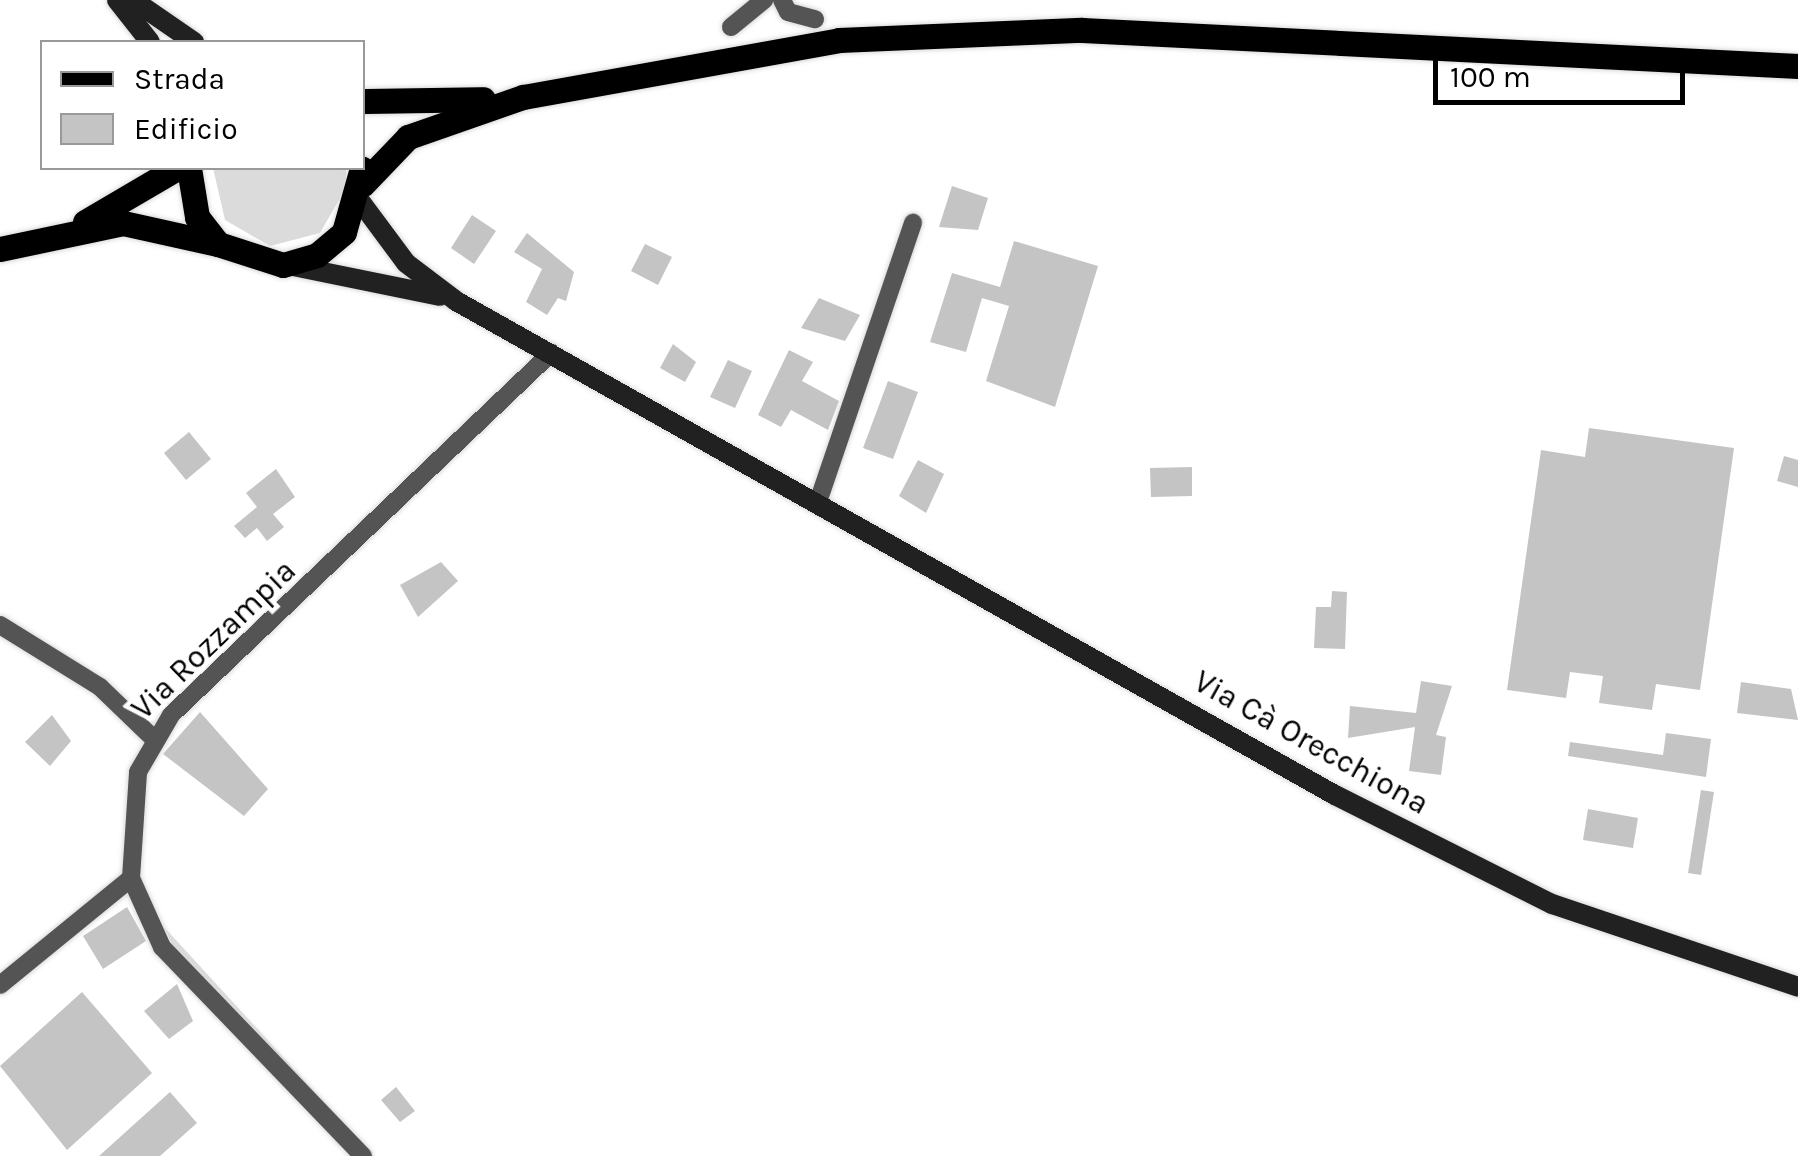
<!DOCTYPE html>
<html>
<head>
<meta charset="utf-8">
<style>
	body { margin:0 }
	#map { position:relative; width:1798px; height:1156px; overflow:hidden; background:#fff; font-family:Karla,sans-serif }
	div>[style] { position:absolute }
	.green>* { inset:0; background:#dbdbdb }
	.building>* { inset:0; background:#c4c4c4 }
	.roads { filter:drop-shadow(0 0 2px #dbdbdb) drop-shadow(0 0 2px #dbdbdb) }
	.street>* { height:18px; margin:-9px; padding:0 9px; transform-origin:9px; border-radius:9px; background:#545454 }
	.secondary>* { height:20px; margin:-10px; padding:0 10px; transform-origin:10px; border-radius:10px; background:#212121 }
	.primary>* { height:25px; margin:-12.5px; padding:0 12.5px; transform-origin:12.5px; border-radius:12.5px; background:#000 }
	span { translate:-50% -50%; white-space:nowrap; text-align:center; line-height:1.15; -webkit-text-stroke:9px #fff; paint-order:stroke }
	.street-label { font-size:32px; color:#000 }
	.legend { position:absolute; left:40px; top:40px; width:325px; height:130px; box-sizing:border-box; background:#fff; border:2px solid #999; margin:0; padding:12px 18px; list-style:none; font-size:30px; color:#000 }
	.legend li { display:flex; align-items:center; gap:20px; height:50px }
	.legend b { width:50px; border:2px solid #999 }
	.scale { position:absolute; left:1433px; top:60px; width:252px; height:45px; box-sizing:border-box; border:5px solid #000; border-top:0; padding-left:12px; font-size:30px; line-height:35px; white-space:nowrap; color:#000; -webkit-text-stroke:8px #fff; paint-order:stroke }
</style>
</head>
<body>
<div id="map">
	<div class="green">
		<i style="clip-path:polygon(213px 168px,346px 168px,346px 188px,320px 233px,270px 246px,225px 220px)"></i>
		<i style="clip-path:polygon(164px 927px,348px 1128px,371px 1156px,178px 956px)"></i>
	</div>
	<div class="building">
		<i style="clip-path:polygon(952px 186px,988px 198px,978px 230px,939px 227px)"></i>
		<i style="clip-path:polygon(472px 215px,496px 231px,474px 264px,451px 248px)"></i>
		<i style="clip-path:polygon(527px 233px,574px 272px,566px 301px,558px 298px,547px 315px,526px 302px,542px 269px,514px 252px)"></i>
		<i style="clip-path:polygon(1014px 241px,1098px 266px,1055px 407px,986px 381px,1009px 306px,982px 298px,966px 352px,930px 342px,952px 273px,1000px 287px)"></i>
		<i style="clip-path:polygon(645px 244px,672px 257px,658px 285px,631px 271px)"></i>
		<i style="clip-path:polygon(819px 298px,860px 315px,845px 341px,801px 328px)"></i>
		<i style="clip-path:polygon(673px 344px,696px 362px,685px 382px,660px 368px)"></i>
		<i style="clip-path:polygon(789px 350px,813px 362px,802px 381px,839px 401px,828px 430px,791px 410px,781px 427px,758px 415px)"></i>
		<i style="clip-path:polygon(728px 360px,752px 371px,735px 408px,710px 397px)"></i>
		<i style="clip-path:polygon(888px 381px,918px 392px,893px 459px,863px 448px)"></i>
		<i style="clip-path:polygon(1589px 428px,1734px 448px,1700px 690px,1656px 684px,1652px 710px,1599px 703px,1603px 676px,1570px 672px,1566px 698px,1507px 690px,1541px 450px,1585px 457px)"></i>
		<i style="clip-path:polygon(189px 432px,211px 459px,186px 480px,164px 453px)"></i>
		<i style="clip-path:polygon(1784px 456px,1798px 460px,1798px 487px,1777px 481px)"></i>
		<i style="clip-path:polygon(918px 460px,944px 474px,926px 513px,899px 496px)"></i>
		<i style="clip-path:polygon(1192px 467px,1192px 496px,1151px 497px,1150px 468px)"></i>
		<i style="clip-path:polygon(276px 469px,295px 497px,273px 514px,284px 527px,267px 541px,257px 528px,245px 538px,234px 526px,257px 507px,246px 493px)"></i>
		<i style="clip-path:polygon(441px 562px,458px 581px,418px 617px,400px 585px)"></i>
		<i style="clip-path:polygon(1332px 591px,1347px 592px,1345px 649px,1314px 648px,1316px 607px,1331px 607px)"></i>
		<i style="clip-path:polygon(1421px 681px,1452px 686px,1436px 735px,1446px 737px,1441px 775px,1409px 771px,1415px 727px,1348px 738px,1350px 706px,1416px 713px)"></i>
		<i style="clip-path:polygon(1741px 682px,1791px 689px,1798px 720px,1737px 713px)"></i>
		<i style="clip-path:polygon(200px 712px,268px 789px,244px 816px,163px 754px)"></i>
		<i style="clip-path:polygon(52px 715px,71px 741px,50px 766px,25px 742px)"></i>
		<i style="clip-path:polygon(1666px 733px,1711px 739px,1706px 777px,1568px 756px,1570px 742px,1663px 755px)"></i>
		<i style="clip-path:polygon(1701px 790px,1714px 792px,1701px 875px,1688px 873px)"></i>
		<i style="clip-path:polygon(1588px 809px,1638px 818px,1633px 848px,1583px 840px)"></i>
		<i style="clip-path:polygon(127px 907px,146px 941px,103px 969px,83px 936px)"></i>
		<i style="clip-path:polygon(177px 984px,193px 1021px,169px 1039px,144px 1011px)"></i>
		<i style="clip-path:polygon(82px 992px,152px 1073px,67px 1150px,0 1066px)"></i>
		<i style="clip-path:polygon(396px 1087px,415px 1111px,400px 1122px,381px 1100px)"></i>
		<i style="clip-path:polygon(170px 1092px,197px 1123px,160px 1156px,99px 1156px)"></i>
	</div>
	<div class="roads">
		<div class="street">
			<i style="left:782px;top:0;width:13px;rotate:63deg"></i>
			<i style="left:788px;top:12px;width:28px;rotate:15deg"></i>
			<i style="left:731px;top:27px;width:43px;rotate:-39.3deg"></i>
			<i style="left:819px;top:499px;width:292px;rotate:-71.2deg"></i>
			<i style="left:0;top:625px;width:118px;rotate:31.8deg"></i>
			<i style="left:100px;top:687px;width:72px;rotate:43.9deg"></i>
			<i style="left:0;top:985px;width:169px;rotate:-39.2deg"></i>
			<i style="left:363px;top:1156px;width:290px;rotate:-133.9deg"></i>
			<i style="left:162px;top:947px;width:76px;rotate:-114.2deg"></i>
			<i style="left:131px;top:878px;width:106px;rotate:-86.2deg"></i>
			<i style="left:138px;top:772px;width:66px;rotate:-59.9deg"></i>
			<i style="left:171px;top:715px;width:525px;rotate:-43.61deg"></i>
		</div>
		<div class="secondary">
			<i style="left:117px;top:0;width:53px;rotate:51.8deg"></i>
			<i style="left:133px;top:0;width:74px;rotate:34.5deg"></i>
			<i style="left:360px;top:201px;width:77px;rotate:53.4deg"></i>
			<i style="left:406px;top:263px;width:63px;rotate:37.2deg"></i>
			<i style="left:456px;top:301px;width:1008px;rotate:29.34deg"></i>
			<i style="left:1335px;top:795px;width:243px;rotate:26.7deg"></i>
			<i style="left:1552px;top:904px;width:260px;rotate:18.6deg"></i>
			<i style="left:293px;top:266px;width:150px;rotate:11.5deg"></i>
		</div>
		<div class="primary">
			<i style="left:362px;top:101px;width:121px;rotate:-0.9deg"></i>
			<i style="left:189px;top:168px;width:50px;rotate:80.7deg"></i>
			<i style="left:197px;top:217px;width:34px;rotate:52deg"></i>
			<i style="left:218px;top:244px;width:68px;rotate:17.9deg"></i>
			<i style="left:283px;top:265px;width:35px;rotate:-16deg"></i>
			<i style="left:317px;top:255px;width:35px;rotate:-40deg"></i>
			<i style="left:344px;top:232px;width:66px;rotate:-74.3deg"></i>
			<i style="left:363px;top:184px;width:65px;rotate:-46.2deg"></i>
			<i style="left:408px;top:137px;width:122px;rotate:-19.2deg"></i>
			<i style="left:523px;top:97px;width:321px;rotate:-10.2deg"></i>
			<i style="left:839px;top:40px;width:243px;rotate:-2.4deg"></i>
			<i style="left:1082px;top:30px;width:717px;rotate:2.88deg"></i>
			<i style="left:85px;top:222px;width:107px;rotate:-30.4deg"></i>
			<i style="left:0;top:249px;width:126px;rotate:-11.9deg"></i>
			<i style="left:123px;top:223px;width:97px;rotate:12.5deg"></i>
		</div>
	</div>
	<div class="street-label">
		<span style="left:214px;top:640px;rotate:-44deg">Via Rozzampia</span>
		<span style="left:1311px;top:743px;rotate:29deg">Via Cà Orecchiona</span>
	</div>
	<ul class="legend">
	<li><b style="height:12px;background:#000"></b>Strada</li>
	<li><b style="height:28px;background:#c4c4c4"></b>Edificio</li>
	</ul>
	<div class="scale">100 m</div>
</div>
</body>
</html>
